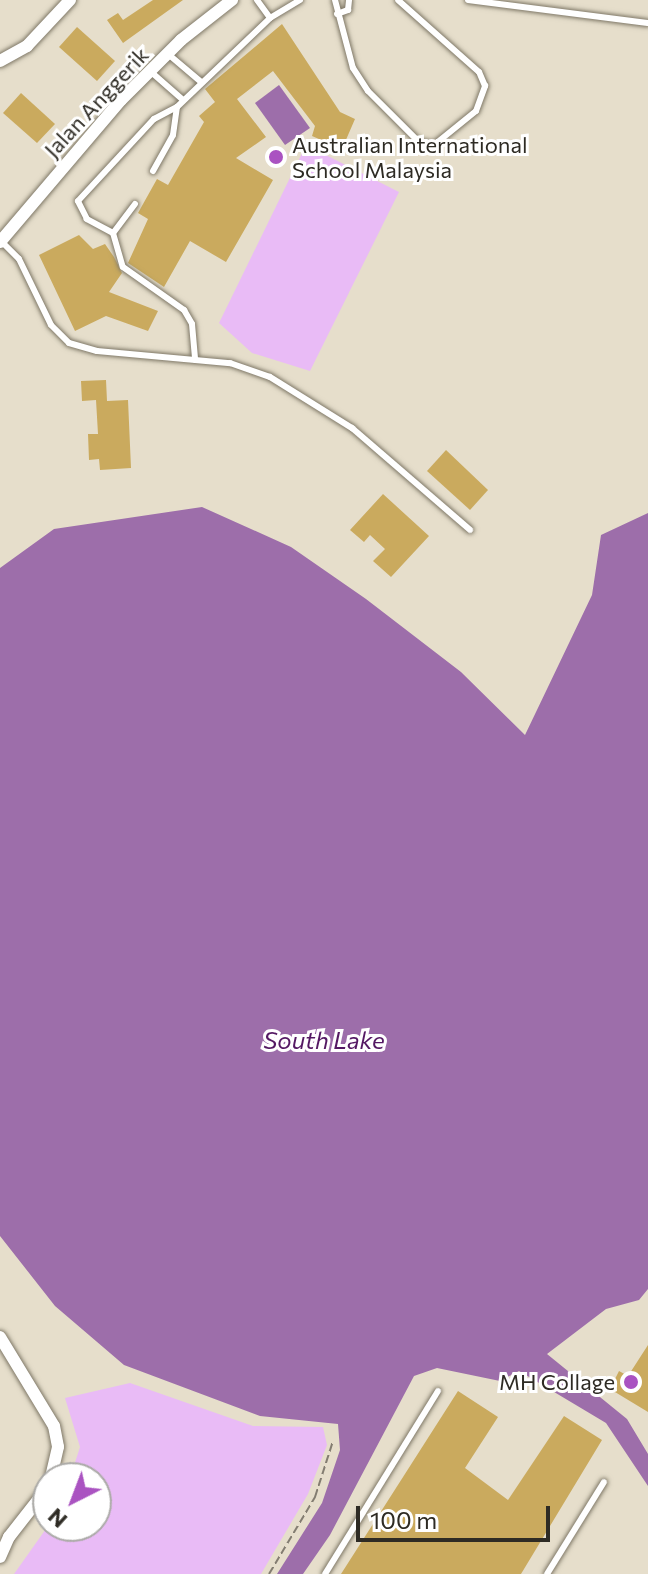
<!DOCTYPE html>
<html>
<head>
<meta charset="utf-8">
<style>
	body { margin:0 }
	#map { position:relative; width:648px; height:1574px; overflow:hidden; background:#e6decb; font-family:Commissioner,sans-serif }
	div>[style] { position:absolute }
	.green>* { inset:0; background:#e9bbf6 }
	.water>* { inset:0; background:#9d6eaa }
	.building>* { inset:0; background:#caaa5e }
	.path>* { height:2px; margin-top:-1px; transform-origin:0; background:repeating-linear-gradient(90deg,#837d71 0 8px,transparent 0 12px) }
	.roads { filter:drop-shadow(0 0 2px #7f7867) drop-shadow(0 0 2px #7f7867) }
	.lane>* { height:6px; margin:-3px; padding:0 3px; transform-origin:3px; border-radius:3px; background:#fff }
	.street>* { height:12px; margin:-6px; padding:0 6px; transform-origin:6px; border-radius:6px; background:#fff }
	.dots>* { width:22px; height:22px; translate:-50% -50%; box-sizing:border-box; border:4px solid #fff; border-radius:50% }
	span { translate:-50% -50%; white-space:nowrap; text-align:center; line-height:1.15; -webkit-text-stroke:6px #fff; paint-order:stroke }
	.street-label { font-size:22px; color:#2e2b24 }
	.poi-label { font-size:22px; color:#2e2b24 }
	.left { translate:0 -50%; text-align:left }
	.right { translate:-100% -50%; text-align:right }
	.water-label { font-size:24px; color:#541863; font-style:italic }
	.north { position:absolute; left:32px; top:1462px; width:80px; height:80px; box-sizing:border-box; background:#fff; border:2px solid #abaaa7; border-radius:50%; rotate:222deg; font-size:22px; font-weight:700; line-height:32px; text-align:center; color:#2e2b24 }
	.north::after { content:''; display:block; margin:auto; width:28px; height:36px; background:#aa53c1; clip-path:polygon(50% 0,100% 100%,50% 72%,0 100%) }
	.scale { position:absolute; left:356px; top:1506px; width:194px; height:36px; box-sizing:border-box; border:4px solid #2e2b24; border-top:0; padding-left:10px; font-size:24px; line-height:28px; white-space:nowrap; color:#2e2b24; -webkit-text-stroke:6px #fff; paint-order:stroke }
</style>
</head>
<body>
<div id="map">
	<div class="green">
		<i style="clip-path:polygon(306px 145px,399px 192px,310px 371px,252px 353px,219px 323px)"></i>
		<i style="clip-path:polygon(130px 1383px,253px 1426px,323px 1427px,327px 1445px,308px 1494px,261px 1574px,14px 1574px,48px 1526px,96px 1526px,96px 1478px,70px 1478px,80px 1447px,65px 1398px)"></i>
	</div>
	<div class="water">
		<i style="clip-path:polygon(279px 85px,310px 128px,285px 145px,255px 103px)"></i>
		<i style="clip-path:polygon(202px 507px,291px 547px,366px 599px,461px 672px,525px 735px,592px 595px,601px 535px,648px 513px,648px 1289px,639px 1300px,606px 1309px,547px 1354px,627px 1419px,648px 1454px,648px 1486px,606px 1423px,519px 1371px,500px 1381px,437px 1368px,414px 1376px,330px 1535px,303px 1574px,277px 1574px,322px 1503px,340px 1450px,338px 1424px,260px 1416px,124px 1365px,55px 1306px,0 1236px,0 568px,54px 529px)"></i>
	</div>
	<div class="building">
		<i style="clip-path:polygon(153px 0,183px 0,123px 43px,107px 20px,118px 13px,123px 20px)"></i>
		<i style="clip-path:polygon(282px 24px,340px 112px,355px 119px,342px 149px,312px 136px,315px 126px,273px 71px,237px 99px,266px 137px,236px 158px,273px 180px,226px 262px,190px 241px,164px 287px,128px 263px,148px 219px,138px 213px,157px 179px,168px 185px,204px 122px,199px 116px,215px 102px,205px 89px)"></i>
		<i style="clip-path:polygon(77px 27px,115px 61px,97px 81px,59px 47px)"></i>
		<i style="clip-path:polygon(21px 93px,55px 124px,37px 143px,3px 113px)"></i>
		<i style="clip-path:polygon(79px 235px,93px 249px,105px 244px,114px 257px,122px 273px,109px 292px,158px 311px,148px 331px,106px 316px,75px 331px,39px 255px)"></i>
		<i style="clip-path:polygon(106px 380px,107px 401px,128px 400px,131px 468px,100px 470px,99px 459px,89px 460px,88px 434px,98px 434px,96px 400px,82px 401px,81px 381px)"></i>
		<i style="clip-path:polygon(446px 450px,488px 490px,470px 510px,427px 471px)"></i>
		<i style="clip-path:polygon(383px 494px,429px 536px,391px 577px,373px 561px,385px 549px,370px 535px,364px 542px,350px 530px)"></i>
		<i style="clip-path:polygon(648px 1345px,648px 1412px,610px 1389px,619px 1371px,628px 1376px)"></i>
		<i style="clip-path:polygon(458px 1391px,498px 1417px,465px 1468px,508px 1500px,564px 1416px,602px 1440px,521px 1574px,341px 1574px)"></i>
	</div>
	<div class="path">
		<i style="left:269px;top:1574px;width:90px;rotate:-59.1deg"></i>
		<i style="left:315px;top:1497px;width:59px;rotate:-72.2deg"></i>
	</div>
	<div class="roads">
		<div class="lane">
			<i style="left:257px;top:0;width:22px;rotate:54deg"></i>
			<i style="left:335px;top:0;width:70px;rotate:75.2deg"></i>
			<i style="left:353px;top:68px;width:27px;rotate:57deg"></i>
			<i style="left:368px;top:91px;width:72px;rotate:45deg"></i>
			<i style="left:419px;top:142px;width:15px;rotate:11deg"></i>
			<i style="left:434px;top:145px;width:54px;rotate:-39deg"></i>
			<i style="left:476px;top:111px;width:27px;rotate:-70deg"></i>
			<i style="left:485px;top:86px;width:15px;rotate:-113deg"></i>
			<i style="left:479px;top:72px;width:108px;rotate:-138.4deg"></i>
			<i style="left:468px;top:0;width:181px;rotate:7.3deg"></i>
			<i style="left:337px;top:14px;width:12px;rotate:-20deg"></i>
			<i style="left:348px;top:10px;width:10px;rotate:-84deg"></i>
			<i style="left:168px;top:54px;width:42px;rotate:40.2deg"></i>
			<i style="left:150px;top:71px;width:44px;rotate:41.3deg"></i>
			<i style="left:153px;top:171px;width:41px;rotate:-60.9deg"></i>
			<i style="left:173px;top:135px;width:28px;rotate:-82deg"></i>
			<i style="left:135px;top:204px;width:36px;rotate:127deg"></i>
			<i style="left:113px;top:233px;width:30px;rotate:-152deg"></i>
			<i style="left:87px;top:219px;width:20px;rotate:-117deg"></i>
			<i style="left:78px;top:201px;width:112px;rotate:-47.2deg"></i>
			<i style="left:154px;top:119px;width:26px;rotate:-28deg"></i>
			<i style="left:177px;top:107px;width:129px;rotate:-43.7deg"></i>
			<i style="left:270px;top:18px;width:35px;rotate:-31deg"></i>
			<i style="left:113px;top:233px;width:35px;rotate:74deg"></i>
			<i style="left:123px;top:267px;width:75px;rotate:35.2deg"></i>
			<i style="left:184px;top:310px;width:16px;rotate:60deg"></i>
			<i style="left:192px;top:324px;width:36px;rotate:85deg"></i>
			<i style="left:1px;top:241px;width:25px;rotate:45deg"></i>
			<i style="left:19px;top:259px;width:73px;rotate:64.1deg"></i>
			<i style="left:51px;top:325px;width:25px;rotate:45deg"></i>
			<i style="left:69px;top:343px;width:29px;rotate:16deg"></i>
			<i style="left:97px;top:351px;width:134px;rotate:5.2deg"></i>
			<i style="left:230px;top:363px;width:42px;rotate:19.3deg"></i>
			<i style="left:270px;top:377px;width:97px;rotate:31.9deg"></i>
			<i style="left:352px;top:428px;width:156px;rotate:40.8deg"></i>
			<i style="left:325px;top:1574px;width:215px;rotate:-58.3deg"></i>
			<i style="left:547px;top:1574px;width:108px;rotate:-58.2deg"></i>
		</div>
		<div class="street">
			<i style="left:0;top:61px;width:31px;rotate:-29deg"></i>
			<i style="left:27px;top:46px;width:63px;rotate:-46.9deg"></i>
			<i style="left:0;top:242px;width:187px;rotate:-49.6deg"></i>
			<i style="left:121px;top:100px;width:85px;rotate:-45deg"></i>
			<i style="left:181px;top:40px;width:65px;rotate:-38.1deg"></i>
			<i style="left:0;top:1337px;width:104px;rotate:58.8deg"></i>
			<i style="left:54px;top:1426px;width:21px;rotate:79deg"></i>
			<i style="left:58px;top:1447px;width:32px;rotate:103deg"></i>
			<i style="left:0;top:1557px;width:22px;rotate:-66deg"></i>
			<i style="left:9px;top:1537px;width:63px;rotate:-52deg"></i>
		</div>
	</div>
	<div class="dots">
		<i style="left:276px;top:157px;background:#aa53c1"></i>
		<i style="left:631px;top:1382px;background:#aa53c1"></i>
	</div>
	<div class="street-label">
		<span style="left:96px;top:102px;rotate:-47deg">Jalan Anggerik</span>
	</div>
	<div class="poi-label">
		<span class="left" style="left:292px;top:157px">Australian International<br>School Malaysia</span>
		<span class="right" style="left:615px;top:1382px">MH Collage</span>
	</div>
	<div class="water-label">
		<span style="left:324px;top:1040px">South Lake</span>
	</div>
	<div class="north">N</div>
	<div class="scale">100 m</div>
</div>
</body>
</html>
